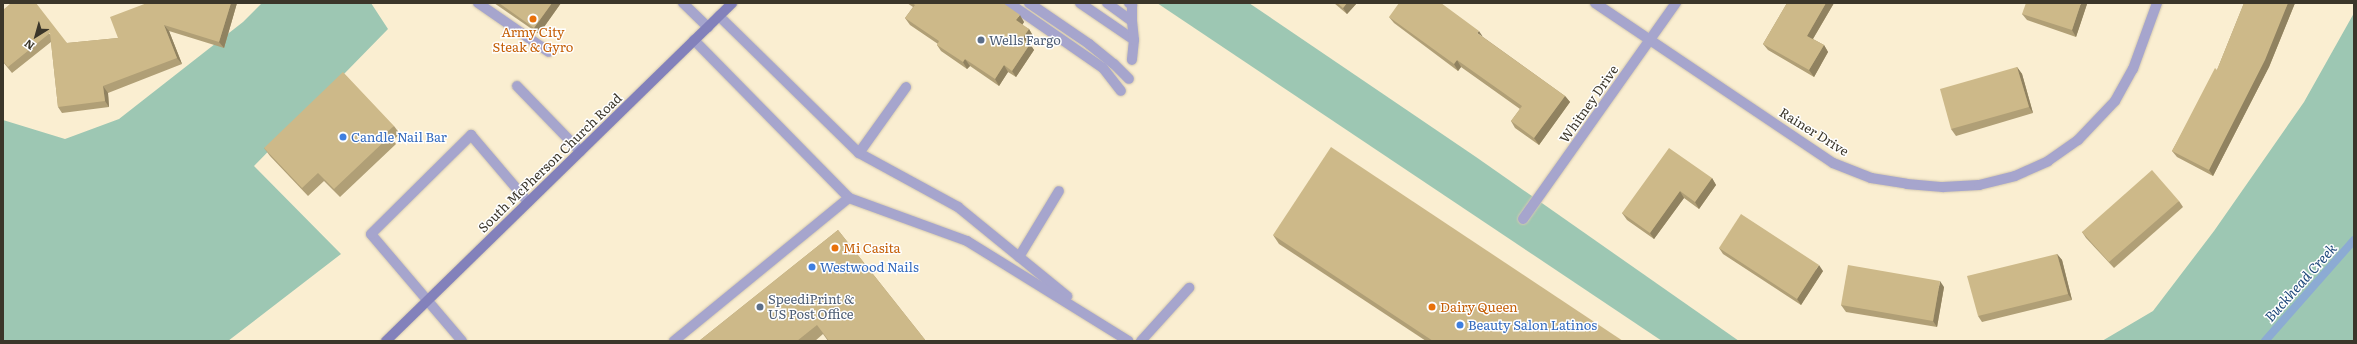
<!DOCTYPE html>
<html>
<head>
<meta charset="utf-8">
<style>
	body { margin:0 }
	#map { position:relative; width:2357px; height:344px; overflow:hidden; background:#faeed1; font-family:Literata,serif }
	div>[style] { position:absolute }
	.green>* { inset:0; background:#9dc7b3 }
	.stream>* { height:8px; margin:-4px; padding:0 4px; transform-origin:4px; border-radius:4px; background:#8cabd3 }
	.roads { filter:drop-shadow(0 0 1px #d4c9b0) drop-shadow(0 0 1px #d4c9b0) }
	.service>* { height:10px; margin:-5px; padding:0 5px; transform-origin:5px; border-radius:5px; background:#a6a5cd }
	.minor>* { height:10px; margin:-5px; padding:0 5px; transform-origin:5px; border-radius:5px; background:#a6a5cd }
	.secondary>* { height:10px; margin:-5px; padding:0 5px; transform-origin:5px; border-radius:5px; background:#8381bb }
	.wall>* { inset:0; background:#b09f76 }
	.shaded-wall>* { inset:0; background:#908260 }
	.building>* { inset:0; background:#cdb989 }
	.dots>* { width:11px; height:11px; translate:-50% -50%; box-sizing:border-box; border:2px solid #fff; border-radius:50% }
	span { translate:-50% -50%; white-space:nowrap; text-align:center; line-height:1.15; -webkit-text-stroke:3px #fff; paint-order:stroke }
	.food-label { font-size:13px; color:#c56008 }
	.left { translate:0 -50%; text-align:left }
	.service-label { font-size:13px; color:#4e5e75 }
	.street-label { font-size:13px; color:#3b362a }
	.shop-label { font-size:13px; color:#366cbe }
	.water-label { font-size:14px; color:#1f497b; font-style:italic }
	.frame { position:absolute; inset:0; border:4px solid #3b362a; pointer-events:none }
	.north { position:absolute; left:16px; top:16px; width:40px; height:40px; -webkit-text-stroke:3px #fff; paint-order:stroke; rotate:217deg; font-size:11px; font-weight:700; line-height:16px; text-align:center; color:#3b362a }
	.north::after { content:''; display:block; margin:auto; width:14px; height:18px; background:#3b362a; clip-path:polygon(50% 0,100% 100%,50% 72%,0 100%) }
</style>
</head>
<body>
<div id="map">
	<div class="green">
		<i style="clip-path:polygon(262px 3px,371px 3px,388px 29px,254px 166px,341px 254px,228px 341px,3px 341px,3px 120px,65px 139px,119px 119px,243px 22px)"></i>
		<i style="clip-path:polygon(1157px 3px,1249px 3px,1476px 157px,1739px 341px,1662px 341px)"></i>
		<i style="clip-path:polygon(2354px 13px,2354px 341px,2102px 341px,2153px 311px,2214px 231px,2304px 102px)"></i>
	</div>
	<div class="stream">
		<i style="left:2265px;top:341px;width:135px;rotate:-48.6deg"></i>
	</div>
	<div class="roads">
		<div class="service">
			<i style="left:478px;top:3px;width:86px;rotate:34.6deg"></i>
			<i style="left:683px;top:3px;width:35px;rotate:44deg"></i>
			<i style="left:1009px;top:3px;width:114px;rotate:34.7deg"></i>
			<i style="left:1103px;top:68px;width:29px;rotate:52deg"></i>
			<i style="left:1029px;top:3px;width:73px;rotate:34.3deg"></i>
			<i style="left:1089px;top:44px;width:32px;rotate:39deg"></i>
			<i style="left:1114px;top:64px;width:21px;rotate:45deg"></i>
			<i style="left:1080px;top:3px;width:65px;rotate:34.4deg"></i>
			<i style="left:1134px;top:40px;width:20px;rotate:96deg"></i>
			<i style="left:1107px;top:3px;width:31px;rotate:36deg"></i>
			<i style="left:1132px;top:21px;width:19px;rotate:84deg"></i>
			<i style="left:1129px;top:3px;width:4px;rotate:34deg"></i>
			<i style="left:1132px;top:5px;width:16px;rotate:90deg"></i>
			<i style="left:719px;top:16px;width:196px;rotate:44.4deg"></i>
			<i style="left:859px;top:153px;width:113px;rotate:28.6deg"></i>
			<i style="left:958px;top:207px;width:141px;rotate:39.2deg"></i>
			<i style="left:694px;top:40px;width:221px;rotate:45.5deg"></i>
			<i style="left:849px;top:198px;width:126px;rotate:20deg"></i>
			<i style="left:967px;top:241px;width:190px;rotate:31.8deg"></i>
			<i style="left:517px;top:86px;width:91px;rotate:45.9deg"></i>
			<i style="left:859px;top:153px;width:81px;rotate:-54.5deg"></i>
			<i style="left:1019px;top:257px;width:77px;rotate:-58.8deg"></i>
			<i style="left:462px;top:341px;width:140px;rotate:-130.4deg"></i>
			<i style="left:371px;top:234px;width:141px;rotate:-44.7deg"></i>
			<i style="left:471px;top:135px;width:88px;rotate:49.6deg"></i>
			<i style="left:674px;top:341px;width:226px;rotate:-39.3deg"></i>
			<i style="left:1141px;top:341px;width:72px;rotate:-47.8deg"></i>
		</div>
		<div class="minor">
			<i style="left:1595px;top:3px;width:287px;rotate:33.9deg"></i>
			<i style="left:1833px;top:163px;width:41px;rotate:21.5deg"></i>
			<i style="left:1871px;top:178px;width:36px;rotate:9deg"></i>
			<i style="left:1907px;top:184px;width:36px;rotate:5deg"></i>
			<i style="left:1943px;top:187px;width:36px;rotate:-3deg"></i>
			<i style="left:1979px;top:185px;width:37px;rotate:-14deg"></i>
			<i style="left:2015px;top:176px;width:36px;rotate:-24deg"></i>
			<i style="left:2048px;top:161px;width:37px;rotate:-35deg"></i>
			<i style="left:2078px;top:140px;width:54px;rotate:-46.5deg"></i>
			<i style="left:2115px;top:101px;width:37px;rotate:-61deg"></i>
			<i style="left:2133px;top:69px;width:70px;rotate:-70deg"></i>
			<i style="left:1523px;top:219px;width:265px;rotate:-54.7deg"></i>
		</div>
		<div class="secondary">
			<i style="left:386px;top:341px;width:484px;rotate:-44.3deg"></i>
		</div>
	</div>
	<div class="wall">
		<i style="clip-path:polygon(147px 3px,237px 3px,224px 48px,169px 31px,182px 64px,108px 93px,109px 107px,62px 113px,58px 107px,51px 42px,12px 73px,3px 62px,3px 10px,67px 43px,118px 38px)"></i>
		<i style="clip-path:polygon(494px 3px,561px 3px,539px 34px)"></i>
		<i style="clip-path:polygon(907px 3px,1003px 3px,1024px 22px,1022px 25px,1029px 29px,1033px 36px,1028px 43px,1030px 44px,1034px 50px,1016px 77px,1008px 72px,999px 86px,970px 66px,967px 69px,941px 51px,937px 45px,938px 44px,910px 25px,905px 18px,913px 7px)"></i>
		<i style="clip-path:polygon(1334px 3px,1357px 3px,1347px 14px)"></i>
		<i style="clip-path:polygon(1787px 3px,1834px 3px,1813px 39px,1824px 45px,1828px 52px,1814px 77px,1768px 50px,1763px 44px)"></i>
		<i style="clip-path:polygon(2244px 3px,2295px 3px,2269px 67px,2213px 176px,2177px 157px,2172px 151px,2217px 70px)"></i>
		<i style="clip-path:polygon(2087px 4px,2076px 37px,2027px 20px,2022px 14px)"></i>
		<i style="clip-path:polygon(1389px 17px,1483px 37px,1565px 96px,1570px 102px,1539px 145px,1515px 128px,1511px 121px,1520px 109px,1461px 67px,1458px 71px,1394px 23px)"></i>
		<i style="clip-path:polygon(2017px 67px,2022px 74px,2033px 113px,1956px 136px,1951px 129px)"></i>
		<i style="clip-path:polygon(394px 126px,400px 134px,393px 140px,396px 144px,340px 197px,324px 181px,308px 196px,270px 156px,264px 148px)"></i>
		<i style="clip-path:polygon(1712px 178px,1716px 185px,1699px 209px,1684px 198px,1654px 239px,1627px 220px,1622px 213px)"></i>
		<i style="clip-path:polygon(2179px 201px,2183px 207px,2114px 268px,2086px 238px,2082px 232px)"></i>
		<i style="clip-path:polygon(838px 230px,926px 341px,828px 341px,823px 334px,815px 341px,699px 341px)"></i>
		<i style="clip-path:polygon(1273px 235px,1623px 341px,1426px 341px,1279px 244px)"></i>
		<i style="clip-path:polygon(1719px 248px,1823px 271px,1801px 305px,1723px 254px)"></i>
		<i style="clip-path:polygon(2057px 254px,2062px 260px,2072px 300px,1982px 322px,1978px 316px)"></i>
		<i style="clip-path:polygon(1944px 287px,1937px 327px,1846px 312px,1841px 305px)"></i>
	</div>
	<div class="shaded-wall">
		<i style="clip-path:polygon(231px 3px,237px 3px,224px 48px,219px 42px)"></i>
		<i style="clip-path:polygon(552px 3px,561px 3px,539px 34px,534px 28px)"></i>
		<i style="clip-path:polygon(1347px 3px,1357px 3px,1347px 14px,1343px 8px)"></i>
		<i style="clip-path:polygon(1826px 3px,1834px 3px,1811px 42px,1807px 36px)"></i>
		<i style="clip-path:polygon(2081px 3px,2086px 3px,2087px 4px,2076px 37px,2072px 30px)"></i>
		<i style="clip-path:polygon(2288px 3px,2295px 3px,2269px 67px,2213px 176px,2209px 170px)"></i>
		<i style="clip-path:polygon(1020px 15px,1024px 22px,1021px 27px,1016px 20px)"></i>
		<i style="clip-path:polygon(164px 25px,169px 31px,182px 64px,177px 58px)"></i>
		<i style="clip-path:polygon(1029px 29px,1033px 36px,1027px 45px,1022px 39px)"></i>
		<i style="clip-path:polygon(1479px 31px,1483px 37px,1477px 33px)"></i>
		<i style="clip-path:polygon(1030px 44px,1034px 50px,1016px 77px,1012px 71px)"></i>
		<i style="clip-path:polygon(1824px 45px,1828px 52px,1814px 77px,1809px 70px)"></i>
		<i style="clip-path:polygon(965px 59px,970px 66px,967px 69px,963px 62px)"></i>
		<i style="clip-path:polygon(1457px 60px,1461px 67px,1458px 71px,1454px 64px)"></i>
		<i style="clip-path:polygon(1004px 65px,1008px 72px,999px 86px,995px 79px)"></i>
		<i style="clip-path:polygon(2017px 67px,2022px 74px,2033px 113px,2029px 107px)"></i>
		<i style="clip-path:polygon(103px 86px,108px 93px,109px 107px,105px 101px)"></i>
		<i style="clip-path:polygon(1565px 96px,1570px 102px,1539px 145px,1534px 138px)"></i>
		<i style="clip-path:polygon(1712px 178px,1716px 185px,1699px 209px,1695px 202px)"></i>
		<i style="clip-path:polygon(1680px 191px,1684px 198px,1654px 239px,1650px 233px)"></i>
		<i style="clip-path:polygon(2057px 254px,2062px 260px,2072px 300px,2068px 294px)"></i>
		<i style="clip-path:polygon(1819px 265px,1823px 271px,1801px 305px,1797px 299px)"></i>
		<i style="clip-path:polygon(1940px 281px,1944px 287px,1937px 327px,1933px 321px)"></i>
	</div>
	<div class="building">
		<i style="clip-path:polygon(11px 3px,36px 3px,67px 43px,118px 38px,110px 17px,147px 3px,231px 3px,219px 42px,164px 25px,177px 58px,103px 86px,105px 101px,58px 107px,50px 33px,8px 67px,3px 61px,3px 10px)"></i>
		<i style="clip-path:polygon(499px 3px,552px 3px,534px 28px)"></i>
		<i style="clip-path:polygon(912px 3px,1003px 3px,1020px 15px,1016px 20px,1029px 29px,1022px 39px,1030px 44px,1012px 71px,1004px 65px,995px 79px,965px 59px,963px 62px,937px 45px,939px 41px,905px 18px,915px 5px)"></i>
		<i style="clip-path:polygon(1337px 3px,1347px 3px,1343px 8px)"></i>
		<i style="clip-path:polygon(1399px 3px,1441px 3px,1479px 31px,1477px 33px,1565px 96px,1534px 138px,1511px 121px,1522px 106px,1457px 60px,1454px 64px,1389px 17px)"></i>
		<i style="clip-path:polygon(1787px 3px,1826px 3px,1807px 36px,1824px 45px,1809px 70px,1763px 44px)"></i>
		<i style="clip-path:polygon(2026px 3px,2081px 3px,2072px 30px,2022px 14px)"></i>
		<i style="clip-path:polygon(2244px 3px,2288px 3px,2265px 60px,2209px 170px,2172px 151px,2215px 68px,2217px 70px)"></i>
		<i style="clip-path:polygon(2017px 67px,2029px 107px,1951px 129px,1940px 89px)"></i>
		<i style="clip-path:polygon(343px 72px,394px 126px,387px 132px,390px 136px,334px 189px,318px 173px,302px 188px,264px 148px)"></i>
		<i style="clip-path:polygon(1331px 147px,1623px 341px,1433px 341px,1273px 235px)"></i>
		<i style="clip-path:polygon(1669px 148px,1712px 178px,1695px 202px,1680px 191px,1650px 233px,1622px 213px)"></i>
		<i style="clip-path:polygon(2152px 170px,2179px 201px,2109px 262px,2082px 232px)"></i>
		<i style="clip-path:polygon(1741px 214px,1819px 265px,1797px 299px,1719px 248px)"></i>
		<i style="clip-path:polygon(838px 230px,926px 341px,829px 341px,817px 325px,797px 341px,699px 341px)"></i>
		<i style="clip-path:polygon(2057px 254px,2068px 294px,1978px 316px,1967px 276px)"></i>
		<i style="clip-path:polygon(1848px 265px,1940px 281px,1933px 321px,1841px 305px)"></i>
	</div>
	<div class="dots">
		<i style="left:533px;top:19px;background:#e8710a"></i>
		<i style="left:981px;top:40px;background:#5c6f8a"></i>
		<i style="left:343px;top:137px;background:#3f7fe0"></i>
		<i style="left:835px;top:248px;background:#e8710a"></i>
		<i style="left:812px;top:267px;background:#3f7fe0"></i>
		<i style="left:760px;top:307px;background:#5c6f8a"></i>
		<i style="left:1432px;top:307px;background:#e8710a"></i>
		<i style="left:1460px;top:325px;background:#3f7fe0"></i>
	</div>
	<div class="food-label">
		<span style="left:533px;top:40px">Army City<br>Steak &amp; Gyro</span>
		<span class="left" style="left:843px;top:248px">Mi Casita</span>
		<span class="left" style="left:1440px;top:307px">Dairy Queen</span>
	</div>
	<div class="service-label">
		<span class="left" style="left:989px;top:40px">Wells Fargo</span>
		<span class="left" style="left:768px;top:307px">SpeediPrint &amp;<br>US Post Office</span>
	</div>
	<div class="street-label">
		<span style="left:1589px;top:104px;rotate:-55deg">Whitney Drive</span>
		<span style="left:1814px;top:132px;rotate:32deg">Rainer Drive</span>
		<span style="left:550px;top:163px;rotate:-44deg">South McPherson Church Road</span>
	</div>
	<div class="shop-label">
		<span class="left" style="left:351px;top:137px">Candle Nail Bar</span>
		<span class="left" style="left:820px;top:267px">Westwood Nails</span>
		<span class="left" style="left:1468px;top:325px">Beauty Salon Latinos</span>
	</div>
	<div class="water-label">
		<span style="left:2300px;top:282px;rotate:-48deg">Buckhead Creek</span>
	</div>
	<div class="frame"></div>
	<div class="north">N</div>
</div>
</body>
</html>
